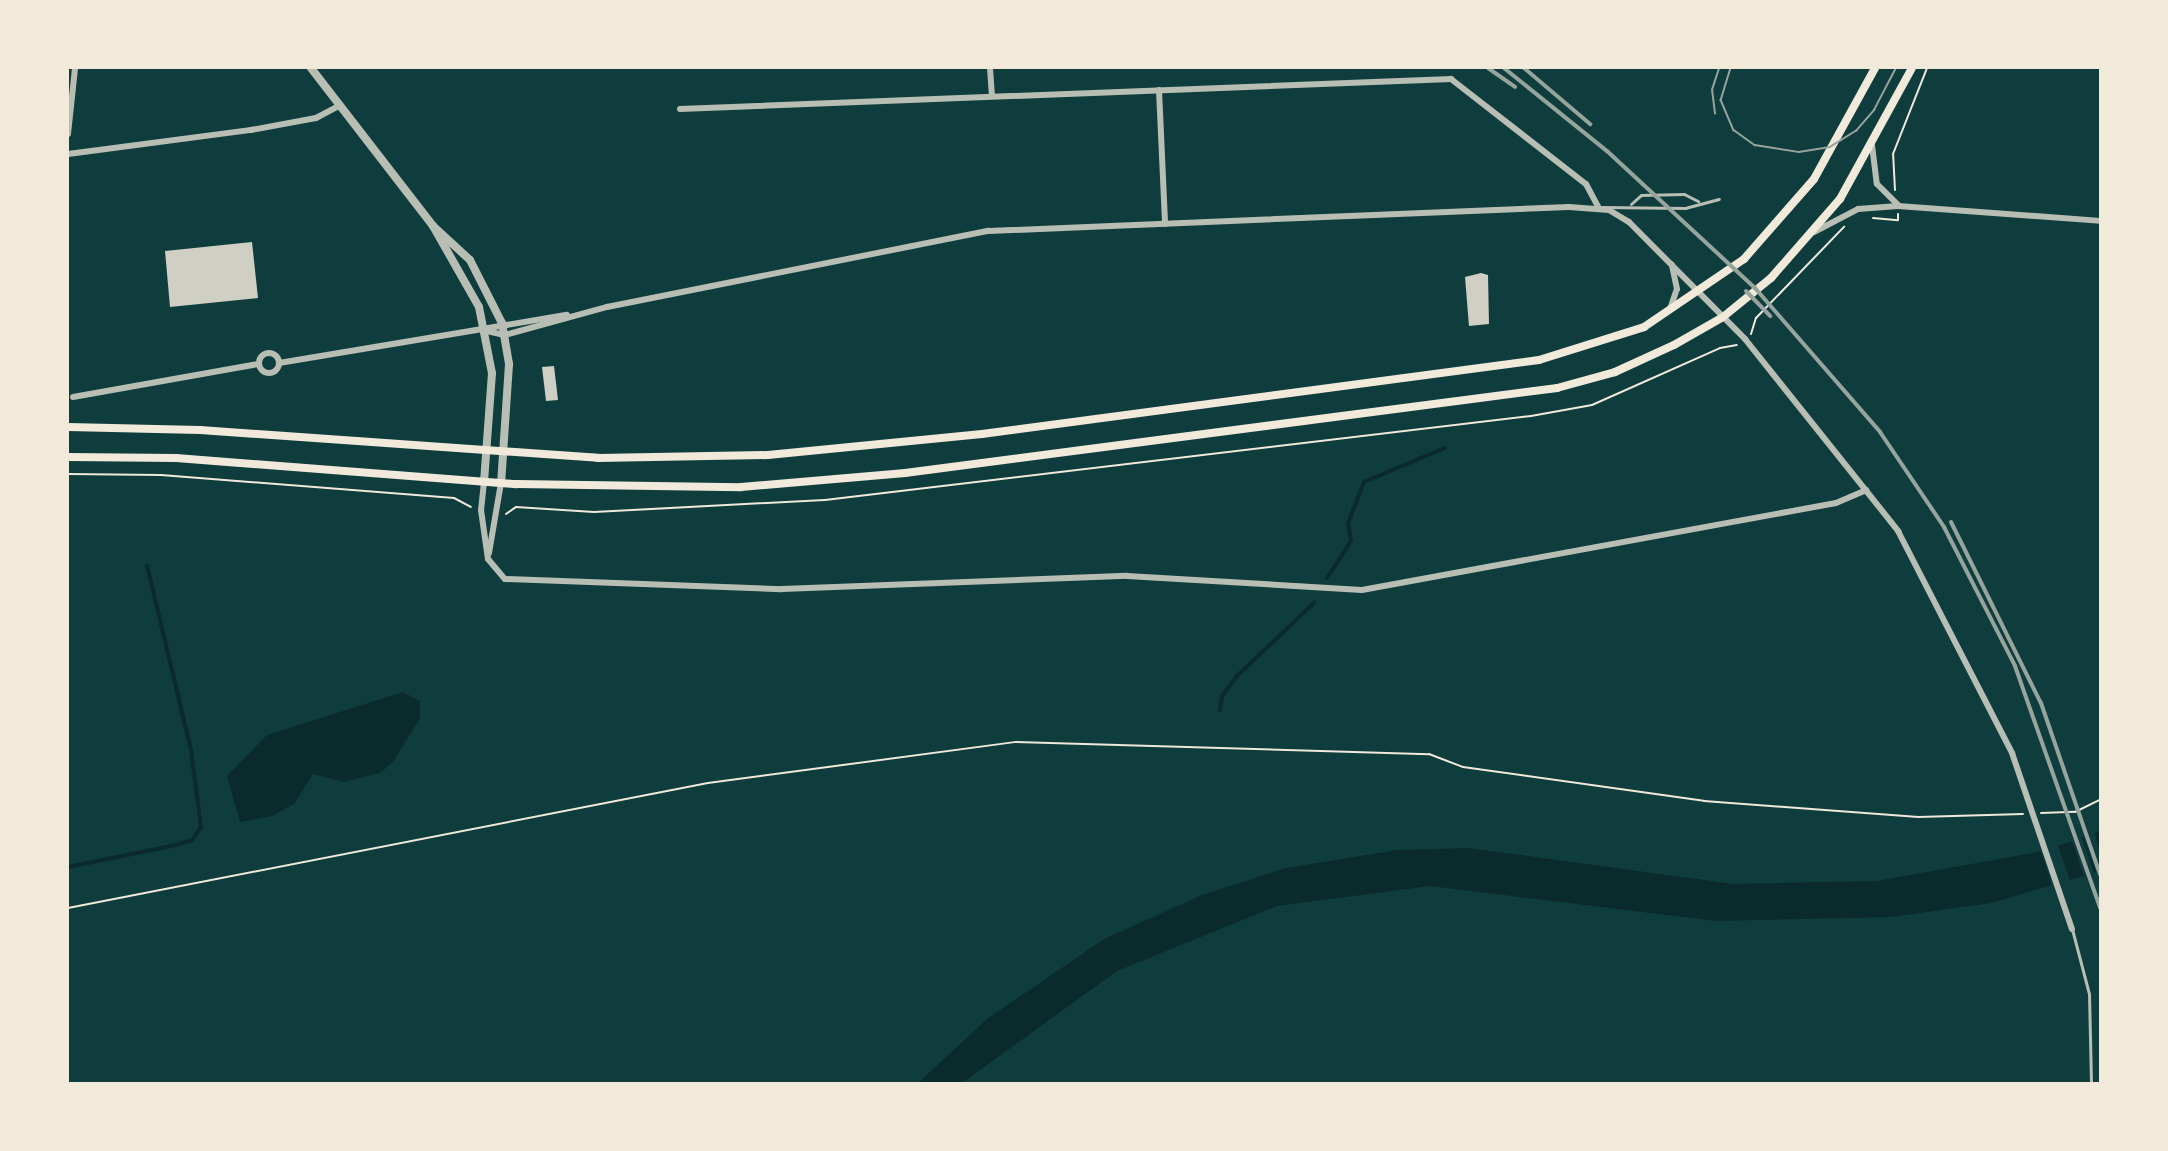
<!DOCTYPE html>
<html>
<head>
<meta charset="utf-8">
<style>
	body { margin:0 }
	#map { position:relative; width:2168px; height:1151px; overflow:hidden; background:#0f3d3e; font-family:"DejaVu Sans",sans-serif }
	div>[style] { position:absolute }
	.water>* { inset:0; background:#0a2a2b }
	.pier>* { inset:0; background:#0f3d3e }
	.stream>* { height:4px; margin:-2px; padding:0 2px; transform-origin:2px; border-radius:2px; background:#0a2a2b }
	.building>* { inset:0; background:#cfcfc3 }
	.path>* { height:2px; margin:-1px; padding:0 1px; transform-origin:1px; border-radius:1px; background:#f1e9da }
	.service>* { height:3px; margin:-1.5px; padding:0 1.5px; transform-origin:1.5px; border-radius:1.5px; background:#b8beb3 }
	.minor>* { height:6px; margin:-3px; padding:0 3px; transform-origin:3px; border-radius:3px; background:#b8beb3 }
	.minor>.ring { margin:-3px; padding:0; box-sizing:content-box; background:none; border:6px solid #b8beb3; border-radius:50% }
	.tertiary>* { height:8px; margin:-4px; padding:0 4px; transform-origin:4px; border-radius:4px; background:#b8beb3 }
	.secondary>* { height:8px; margin:-4px; padding:0 4px; transform-origin:4px; border-radius:4px; background:#f1e9da }
	.tram>* { height:1.5px; margin:-0.75px; padding:0 0.75px; transform-origin:0.75px; border-radius:0.75px; background:#97a49c }
	.rail>* { height:4px; margin:-2px; padding:0 2px; transform-origin:2px; border-radius:2px; background:#97a49c }
	span { translate:-50% -50%; white-space:nowrap; text-align:center; line-height:1.15; -webkit-text-stroke:6px #f1e9da; paint-order:stroke }
	.frame { position:absolute; inset:0; border:69px solid #f1e9da; pointer-events:none }
</style>
</head>
<body>
<div id="map">
	<div class="water">
		<i style="clip-path:polygon(403px 692px,420px 701px,420px 718px,393px 762px,380px 773px,344px 782px,313px 774px,294px 804px,272px 816px,240px 822px,227px 776px,267px 735px)"></i>
		<i style="clip-path:polygon(2100px 831px,2100px 871px,1991px 903px,1891px 917px,1716px 921px,1430px 886px,1277px 906px,1117px 971px,962px 1083px,917px 1084px,987px 1019px,1104px 939px,1202px 895px,1286px 868px,1398px 850px,1469px 848px,1733px 884px,1877px 881px,2043px 851px)"></i>
	</div>
	<div class="pier">
		<i style="clip-path:polygon(2094px 831px,2100px 851px,2097px 875px,2083px 834px)"></i>
		<i style="clip-path:polygon(2081px 835px,2095px 876px,2085px 879px,2071px 838px)"></i>
		<i style="clip-path:polygon(2057px 843px,2071px 883px,2053px 889px,2040px 848px)"></i>
	</div>
	<div class="stream">
		<i style="left:1327px;top:578px;width:44px;rotate:-57deg"></i>
		<i style="left:1351px;top:541px;width:18px;rotate:-99deg"></i>
		<i style="left:1348px;top:523px;width:44px;rotate:-68.7deg"></i>
		<i style="left:1364px;top:482px;width:88px;rotate:-22.8deg"></i>
		<i style="left:1220px;top:710px;width:14px;rotate:-82deg"></i>
		<i style="left:1222px;top:696px;width:26px;rotate:-53deg"></i>
		<i style="left:1238px;top:675px;width:105px;rotate:-43.5deg"></i>
		<i style="left:68px;top:867px;width:110px;rotate:-11.5deg"></i>
		<i style="left:176px;top:845px;width:17px;rotate:-17deg"></i>
		<i style="left:192px;top:840px;width:16px;rotate:-55deg"></i>
		<i style="left:201px;top:827px;width:78px;rotate:-97.4deg"></i>
		<i style="left:191px;top:750px;width:190px;rotate:-103.4deg"></i>
	</div>
	<div class="building">
		<i style="clip-path:polygon(252px 242px,258px 298px,170px 307px,165px 251px)"></i>
		<i style="clip-path:polygon(1481px 273px,1488px 275px,1489px 324px,1469px 326px,1465px 277px)"></i>
		<i style="clip-path:polygon(554px 366px,558px 400px,546px 401px,542px 367px)"></i>
	</div>
	<div class="path">
		<i style="left:1895px;top:190px;width:36px;rotate:-93deg"></i>
		<i style="left:1893px;top:154px;width:92px;rotate:-68.4deg"></i>
		<i style="left:1873px;top:218px;width:25px;rotate:5deg"></i>
		<i style="left:1898px;top:220px;width:6px;rotate:-90deg"></i>
		<i style="left:1751px;top:334px;width:17px;rotate:-73deg"></i>
		<i style="left:1756px;top:318px;width:127px;rotate:-46deg"></i>
		<i style="left:68px;top:474px;width:93px;rotate:0.6deg"></i>
		<i style="left:161px;top:475px;width:294px;rotate:4.5deg"></i>
		<i style="left:454px;top:498px;width:19px;rotate:28deg"></i>
		<i style="left:506px;top:514px;width:12px;rotate:-35deg"></i>
		<i style="left:516px;top:507px;width:78px;rotate:3.7deg"></i>
		<i style="left:594px;top:512px;width:231px;rotate:-3deg"></i>
		<i style="left:825px;top:500px;width:711px;rotate:-6.79deg"></i>
		<i style="left:1531px;top:416px;width:62px;rotate:-10.2deg"></i>
		<i style="left:1592px;top:405px;width:140px;rotate:-24deg"></i>
		<i style="left:1720px;top:348px;width:17px;rotate:-10deg"></i>
		<i style="left:2041px;top:813px;width:34px;rotate:-2deg"></i>
		<i style="left:2075px;top:812px;width:28px;rotate:-26deg"></i>
		<i style="left:68px;top:908px;width:652px;rotate:-11.05deg"></i>
		<i style="left:708px;top:783px;width:311px;rotate:-7.6deg"></i>
		<i style="left:1016px;top:742px;width:413px;rotate:1.7deg"></i>
		<i style="left:1429px;top:754px;width:36px;rotate:21deg"></i>
		<i style="left:1463px;top:767px;width:243px;rotate:8deg"></i>
		<i style="left:1704px;top:801px;width:215px;rotate:4.3deg"></i>
		<i style="left:1918px;top:817px;width:105px;rotate:-1.6deg"></i>
	</div>
	<div class="service">
		<i style="left:1631px;top:204px;width:13px;rotate:-42deg"></i>
		<i style="left:1641px;top:195px;width:43px;rotate:-1.3deg"></i>
		<i style="left:1684px;top:194px;width:16px;rotate:27deg"></i>
		<i style="left:1602px;top:207px;width:83px;rotate:0.7deg"></i>
		<i style="left:1685px;top:208px;width:35px;rotate:-15deg"></i>
		<i style="left:2072px;top:929px;width:67px;rotate:75.3deg"></i>
		<i style="left:2089px;top:994px;width:90px;rotate:88.7deg"></i>
	</div>
	<div class="minor">
		<i style="left:990px;top:68px;width:28px;rotate:86deg"></i>
		<i style="left:1159px;top:90px;width:134px;rotate:87.4deg"></i>
		<i style="left:680px;top:109px;width:772px;rotate:-2.23deg"></i>
		<i style="left:1451px;top:79px;width:171px;rotate:37.9deg"></i>
		<i style="left:1586px;top:184px;width:26px;rotate:62deg"></i>
		<i style="left:68px;top:134px;width:66px;rotate:-83.9deg"></i>
		<i style="left:1872px;top:145px;width:39px;rotate:83deg"></i>
		<i style="left:1877px;top:184px;width:30px;rotate:45deg"></i>
		<i style="left:68px;top:154px;width:185px;rotate:-7.5deg"></i>
		<i style="left:251px;top:130px;width:66px;rotate:-10.5deg"></i>
		<i style="left:316px;top:118px;width:27px;rotate:-28deg"></i>
		<i style="left:1814px;top:232px;width:50px;rotate:-27.6deg"></i>
		<i style="left:1858px;top:209px;width:40px;rotate:-4.3deg"></i>
		<i style="left:1898px;top:206px;width:203px;rotate:4.2deg"></i>
		<i style="left:1670px;top:309px;width:21px;rotate:-71deg"></i>
		<i style="left:1677px;top:289px;width:25px;rotate:-102deg"></i>
		<i style="left:487px;top:331px;width:18px;rotate:13deg"></i>
		<i style="left:505px;top:335px;width:106px;rotate:-15.4deg"></i>
		<i style="left:607px;top:307px;width:389px;rotate:-11.3deg"></i>
		<i style="left:989px;top:231px;width:580px;rotate:-2.37deg"></i>
		<i style="left:1569px;top:207px;width:40px;rotate:4.3deg"></i>
		<i style="left:1609px;top:210px;width:23px;rotate:31deg"></i>
		<i style="left:1629px;top:222px;width:165px;rotate:45.2deg"></i>
		<i style="left:1745px;top:339px;width:246px;rotate:51.4deg"></i>
		<i style="left:1898px;top:531px;width:250px;rotate:62.8deg"></i>
		<i style="left:2012px;top:753px;width:186px;rotate:71.2deg"></i>
		<i class="ring" style="left:259px;top:353px;width:14px;height:14px"></i>
		<i style="left:279px;top:363px;width:292px;rotate:-9.5deg"></i>
		<i style="left:73px;top:397px;width:189px;rotate:-10.1deg"></i>
		<i style="left:484px;top:482px;width:28px;rotate:96deg"></i>
		<i style="left:481px;top:510px;width:49px;rotate:81.9deg"></i>
		<i style="left:488px;top:559px;width:26px;rotate:50deg"></i>
		<i style="left:505px;top:579px;width:277px;rotate:2.1deg"></i>
		<i style="left:782px;top:589px;width:345px;rotate:-2.2deg"></i>
		<i style="left:1127px;top:576px;width:235px;rotate:3.4deg"></i>
		<i style="left:1362px;top:590px;width:482px;rotate:-10.4deg"></i>
		<i style="left:1836px;top:503px;width:33px;rotate:-23deg"></i>
		<i style="left:489px;top:553px;width:71px;rotate:-80.3deg"></i>
	</div>
	<div class="tertiary">
		<i style="left:311px;top:68px;width:200px;rotate:52.3deg"></i>
		<i style="left:433px;top:226px;width:93px;rotate:60.4deg"></i>
		<i style="left:479px;top:307px;width:67px;rotate:78.9deg"></i>
		<i style="left:492px;top:373px;width:109px;rotate:94.2deg"></i>
		<i style="left:433px;top:226px;width:50px;rotate:42.6deg"></i>
		<i style="left:470px;top:260px;width:71px;rotate:63.1deg"></i>
		<i style="left:502px;top:323px;width:42px;rotate:80.3deg"></i>
		<i style="left:509px;top:364px;width:119px;rotate:93.8deg"></i>
	</div>
	<div class="secondary">
		<i style="left:68px;top:427px;width:132px;rotate:1.3deg"></i>
		<i style="left:200px;top:430px;width:399px;rotate:4deg"></i>
		<i style="left:598px;top:458px;width:170px;rotate:-1deg"></i>
		<i style="left:768px;top:455px;width:215px;rotate:-5.6deg"></i>
		<i style="left:982px;top:434px;width:562px;rotate:-7.57deg"></i>
		<i style="left:1539px;top:360px;width:110px;rotate:-17.4deg"></i>
		<i style="left:1644px;top:327px;width:121px;rotate:-34.2deg"></i>
		<i style="left:1744px;top:259px;width:106px;rotate:-48.8deg"></i>
		<i style="left:1814px;top:179px;width:127px;rotate:-61.2deg"></i>
		<i style="left:68px;top:457px;width:108px;rotate:0.5deg"></i>
		<i style="left:176px;top:458px;width:341px;rotate:4.4deg"></i>
		<i style="left:516px;top:484px;width:225px;rotate:0.8deg"></i>
		<i style="left:741px;top:487px;width:165px;rotate:-4.9deg"></i>
		<i style="left:905px;top:473px;width:658px;rotate:-7.43deg"></i>
		<i style="left:1557px;top:388px;width:60px;rotate:-15.4deg"></i>
		<i style="left:1615px;top:372px;width:65px;rotate:-24.6deg"></i>
		<i style="left:1674px;top:345px;width:56px;rotate:-29.7deg"></i>
		<i style="left:1723px;top:317px;width:62px;rotate:-39.1deg"></i>
		<i style="left:1771px;top:278px;width:105px;rotate:-48.9deg"></i>
		<i style="left:1840px;top:199px;width:149px;rotate:-61.2deg"></i>
	</div>
	<div class="tram">
		<i style="left:1731px;top:68px;width:34px;rotate:107deg"></i>
		<i style="left:1721px;top:100px;width:33px;rotate:67deg"></i>
		<i style="left:1734px;top:130px;width:26px;rotate:36deg"></i>
		<i style="left:1755px;top:145px;width:45px;rotate:9deg"></i>
		<i style="left:1799px;top:152px;width:31px;rotate:-9deg"></i>
		<i style="left:1830px;top:147px;width:31px;rotate:-32deg"></i>
		<i style="left:1856px;top:131px;width:28px;rotate:-49deg"></i>
		<i style="left:1874px;top:110px;width:47px;rotate:-62.4deg"></i>
		<i style="left:1715px;top:114px;width:24px;rotate:-97deg"></i>
		<i style="left:1712px;top:90px;width:23px;rotate:-72deg"></i>
	</div>
	<div class="rail">
		<i style="left:1488px;top:68px;width:33px;rotate:35deg"></i>
		<i style="left:1504px;top:68px;width:132px;rotate:38.9deg"></i>
		<i style="left:1607px;top:151px;width:202px;rotate:42.8deg"></i>
		<i style="left:1755px;top:288px;width:191px;rotate:49deg"></i>
		<i style="left:1880px;top:432px;width:115px;rotate:56deg"></i>
		<i style="left:1944px;top:527px;width:156px;rotate:62.9deg"></i>
		<i style="left:2015px;top:666px;width:256px;rotate:70.6deg"></i>
		<i style="left:1524px;top:68px;width:87px;rotate:40.3deg"></i>
		<i style="left:1746px;top:291px;width:35px;rotate:46deg"></i>
		<i style="left:1951px;top:522px;width:202px;rotate:63.6deg"></i>
		<i style="left:2041px;top:703px;width:181px;rotate:71deg"></i>
	</div>
	<div class="frame"></div>
</div>
</body>
</html>
